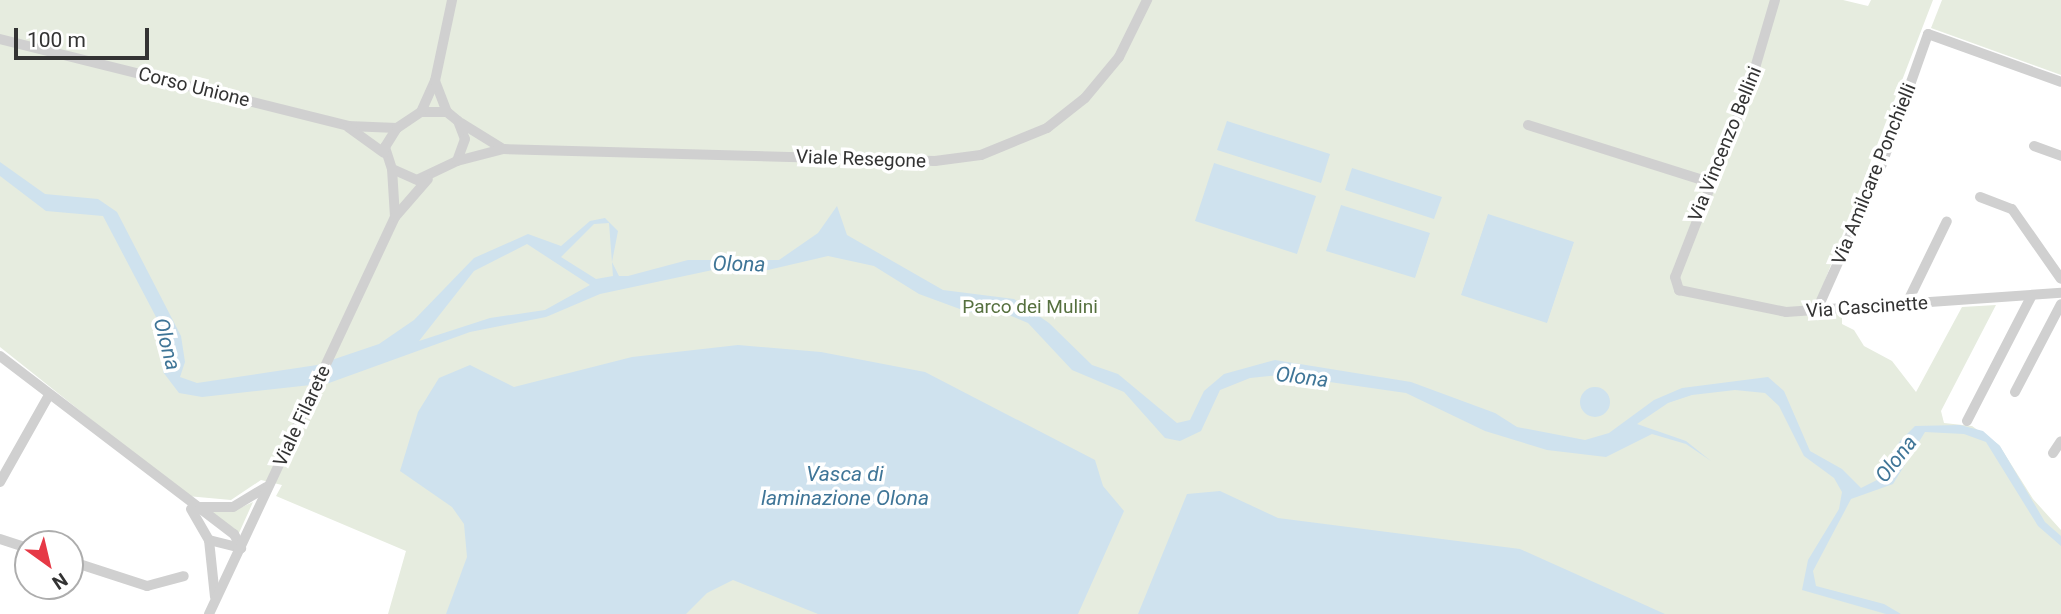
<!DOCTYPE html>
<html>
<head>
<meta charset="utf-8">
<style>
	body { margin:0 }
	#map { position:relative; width:2061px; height:614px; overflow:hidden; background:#fff; font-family:Roboto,sans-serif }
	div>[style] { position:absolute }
	.green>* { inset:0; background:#e6ecdf }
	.water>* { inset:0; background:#cfe2ee }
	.round { border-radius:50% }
	.minor>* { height:10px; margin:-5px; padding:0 5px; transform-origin:5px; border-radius:5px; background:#d0d0d0 }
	span { translate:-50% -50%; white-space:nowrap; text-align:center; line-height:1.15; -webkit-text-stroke:7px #fff; paint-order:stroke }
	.street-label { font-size:19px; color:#333 }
	.park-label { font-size:19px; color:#56703f }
	.water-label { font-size:21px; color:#3f7597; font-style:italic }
	.north { position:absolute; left:14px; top:530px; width:70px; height:70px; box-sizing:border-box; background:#fff; border:2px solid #adadad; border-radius:50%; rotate:146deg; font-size:19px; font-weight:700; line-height:28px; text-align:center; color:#333 }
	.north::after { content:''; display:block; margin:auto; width:24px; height:32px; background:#e63946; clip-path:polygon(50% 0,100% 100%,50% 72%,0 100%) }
	.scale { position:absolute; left:14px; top:28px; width:135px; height:32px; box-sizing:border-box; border:4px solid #333; border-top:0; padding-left:9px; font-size:21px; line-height:24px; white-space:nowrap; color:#333; -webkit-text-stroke:5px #fff; paint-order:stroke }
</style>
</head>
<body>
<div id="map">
	<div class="green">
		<i style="clip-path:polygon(0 0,1843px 0,1868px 6px,1871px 0,1933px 0,1817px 301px,1842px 317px,1842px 324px,1854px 330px,1864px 346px,1892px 361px,1916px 392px,1962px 307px,1996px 305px,1941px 411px,1944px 423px,1972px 426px,1999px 445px,2033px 499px,2061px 530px,2061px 614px,388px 614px,406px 551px,276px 496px,282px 485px,261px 480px,231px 500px,187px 496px,0 347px)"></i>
		<i style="clip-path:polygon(1942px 0,2061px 0,2061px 75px,1931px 28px)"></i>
		<i style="clip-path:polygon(253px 502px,239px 533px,209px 511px,242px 507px)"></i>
	</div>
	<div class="water">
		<i style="clip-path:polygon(1227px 121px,1330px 154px,1321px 183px,1217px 150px)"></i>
		<i style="clip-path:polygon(evenodd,0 162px,45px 194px,98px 199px,117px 212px,181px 336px,185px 362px,180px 377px,197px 383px,317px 365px,379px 344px,414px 320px,474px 258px,528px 234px,561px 246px,590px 221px,605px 218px,618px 231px,612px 262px,619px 276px,628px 276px,688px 260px,779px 260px,818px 233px,837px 206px,847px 235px,943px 290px,1014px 299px,1049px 323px,1092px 365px,1118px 374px,1177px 423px,1190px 420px,1204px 391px,1224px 374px,1275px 360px,1411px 382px,1495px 413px,1517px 427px,1585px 440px,1609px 433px,1654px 400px,1682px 388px,1768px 377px,1784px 391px,1810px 451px,1842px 469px,1861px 488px,1883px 477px,1900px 441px,1915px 426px,1960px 425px,1983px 431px,2000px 446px,2045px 522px,2061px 536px,2061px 546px,2038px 526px,1986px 442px,1964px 434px,1925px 432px,1893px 484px,1851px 499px,1813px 571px,1816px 586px,1884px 604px,1901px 614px,1886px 614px,1802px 590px,1808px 560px,1839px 509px,1842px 492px,1834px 478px,1804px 456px,1779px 406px,1765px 393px,1735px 390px,1692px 395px,1668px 403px,1637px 424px,1686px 441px,1711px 461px,1686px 444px,1652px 434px,1606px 457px,1547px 450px,1485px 431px,1406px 393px,1281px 375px,1250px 378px,1220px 390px,1201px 431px,1180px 441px,1165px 438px,1124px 392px,1072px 370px,1028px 323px,1004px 313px,968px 312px,919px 294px,874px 266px,828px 256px,768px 270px,722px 268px,600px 294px,546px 317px,470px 332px,329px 383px,202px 397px,179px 393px,163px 372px,166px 336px,103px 216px,46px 211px,0 176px,0 162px,609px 223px,613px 276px,596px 279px,561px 257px,594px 224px,609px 223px,0 162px,527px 244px,590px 285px,545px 310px,490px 318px,419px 341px,474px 271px,527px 244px)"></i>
		<i style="clip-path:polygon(1214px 163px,1316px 196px,1297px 254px,1195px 221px)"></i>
		<i style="clip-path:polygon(1352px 168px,1442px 197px,1434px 219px,1345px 190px)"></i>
		<i style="clip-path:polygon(1341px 205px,1430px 233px,1415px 278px,1326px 251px)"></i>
		<i style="clip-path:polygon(1488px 214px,1574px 242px,1547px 323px,1461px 295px)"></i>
		<i style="clip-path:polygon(738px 345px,821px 352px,925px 372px,1095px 460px,1103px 486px,1124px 511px,1078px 614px,818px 614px,733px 580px,707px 593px,686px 614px,446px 614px,467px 557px,464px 524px,452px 507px,400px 471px,418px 412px,439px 378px,470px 365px,514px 387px,632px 357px)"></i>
		<i class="round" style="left:1580px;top:387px;width:30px;height:30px"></i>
		<i style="clip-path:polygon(1220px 491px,1278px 518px,1520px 549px,1665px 614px,1138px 614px,1187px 494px)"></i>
	</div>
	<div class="minor">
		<i style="left:1775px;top:0;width:89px;rotate:106.4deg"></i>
		<i style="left:1750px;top:85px;width:206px;rotate:111.3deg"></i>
		<i style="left:1675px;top:277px;width:14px;rotate:73deg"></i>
		<i style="left:1679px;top:290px;width:109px;rotate:11.6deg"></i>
		<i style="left:1786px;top:312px;width:276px;rotate:-4deg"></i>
		<i style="left:0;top:39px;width:359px;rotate:14deg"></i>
		<i style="left:348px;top:126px;width:49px;rotate:2.3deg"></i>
		<i style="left:435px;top:81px;width:33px;rotate:69deg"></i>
		<i style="left:421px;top:112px;width:26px"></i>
		<i style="left:447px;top:112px;width:14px;rotate:39deg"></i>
		<i style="left:458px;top:121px;width:19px;rotate:69deg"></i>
		<i style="left:465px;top:139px;width:23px;rotate:110deg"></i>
		<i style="left:457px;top:161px;width:44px;rotate:154.6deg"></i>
		<i style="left:417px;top:180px;width:27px;rotate:-156deg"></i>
		<i style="left:392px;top:169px;width:23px;rotate:-108deg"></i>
		<i style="left:385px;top:147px;width:22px;rotate:-58deg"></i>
		<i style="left:397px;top:128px;width:29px;rotate:-34deg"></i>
		<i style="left:421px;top:112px;width:34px;rotate:-66deg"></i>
		<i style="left:435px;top:81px;width:83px;rotate:-78.1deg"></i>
		<i style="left:461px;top:123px;width:49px;rotate:31.8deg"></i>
		<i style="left:1528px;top:125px;width:190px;rotate:17.5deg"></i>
		<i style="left:348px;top:127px;width:44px;rotate:35.8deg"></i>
		<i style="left:2034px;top:146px;width:29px;rotate:20deg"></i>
		<i style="left:457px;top:161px;width:48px;rotate:-14.6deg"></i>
		<i style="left:503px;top:149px;width:432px;rotate:1.6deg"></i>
		<i style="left:935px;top:161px;width:46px;rotate:-7.4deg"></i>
		<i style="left:981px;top:155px;width:71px;rotate:-22.2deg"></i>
		<i style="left:1047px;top:128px;width:48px;rotate:-38.3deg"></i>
		<i style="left:1085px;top:98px;width:53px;rotate:-50.3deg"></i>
		<i style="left:1119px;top:57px;width:64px;rotate:-63.8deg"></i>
		<i style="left:392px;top:169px;width:48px;rotate:86.4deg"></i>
		<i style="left:1980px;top:197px;width:34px;rotate:21deg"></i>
		<i style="left:2012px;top:209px;width:85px;rotate:55deg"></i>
		<i style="left:1906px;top:305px;width:93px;rotate:-64deg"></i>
		<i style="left:1816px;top:312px;width:162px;rotate:-66deg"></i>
		<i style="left:1882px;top:164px;width:138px;rotate:-70.5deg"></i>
		<i style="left:1928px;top:34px;width:141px;rotate:19.8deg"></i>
		<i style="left:0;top:356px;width:294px;rotate:37.3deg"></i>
		<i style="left:234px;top:534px;width:16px;rotate:63deg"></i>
		<i style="left:2015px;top:392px;width:99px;rotate:-62.4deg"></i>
		<i style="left:1967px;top:421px;width:142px;rotate:-62.7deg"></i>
		<i style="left:2053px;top:453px;width:14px;rotate:-56deg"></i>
		<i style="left:0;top:482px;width:100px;rotate:-60.6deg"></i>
		<i style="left:196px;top:507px;width:37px"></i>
		<i style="left:233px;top:507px;width:39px;rotate:-31deg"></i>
		<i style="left:191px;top:509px;width:36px;rotate:60deg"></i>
		<i style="left:209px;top:540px;width:57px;rotate:84deg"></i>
		<i style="left:0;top:539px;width:29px;rotate:18deg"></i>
		<i style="left:209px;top:540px;width:33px;rotate:14deg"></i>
		<i style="left:70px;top:561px;width:81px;rotate:18deg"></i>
		<i style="left:147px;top:586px;width:38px;rotate:-15deg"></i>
		<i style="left:209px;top:614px;width:438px;rotate:-64.9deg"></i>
		<i style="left:395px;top:217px;width:50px;rotate:-49deg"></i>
	</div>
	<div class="street-label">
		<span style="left:194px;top:87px;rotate:14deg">Corso Unione</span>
		<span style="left:1725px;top:144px;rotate:-68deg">Via Vincenzo Bellini</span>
		<span style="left:861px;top:159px;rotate:2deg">Viale Resegone</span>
		<span style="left:1874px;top:174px;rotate:-68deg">Via Amilcare Ponchielli</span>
		<span style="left:1867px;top:307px;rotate:-4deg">Via Cascinette</span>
		<span style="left:302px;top:416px;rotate:-65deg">Viale Filarete</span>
	</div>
	<div class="park-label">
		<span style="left:1030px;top:307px">Parco dei Mulini</span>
	</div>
	<div class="water-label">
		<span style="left:739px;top:264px;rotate:1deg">Olona</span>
		<span style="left:167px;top:344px;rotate:75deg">Olona</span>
		<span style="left:1302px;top:377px;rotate:7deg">Olona</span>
		<span style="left:1896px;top:459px;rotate:-52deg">Olona</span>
		<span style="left:845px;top:486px">Vasca di<br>laminazione Olona</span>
	</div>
	<div class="north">N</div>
	<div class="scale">100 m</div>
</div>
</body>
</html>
